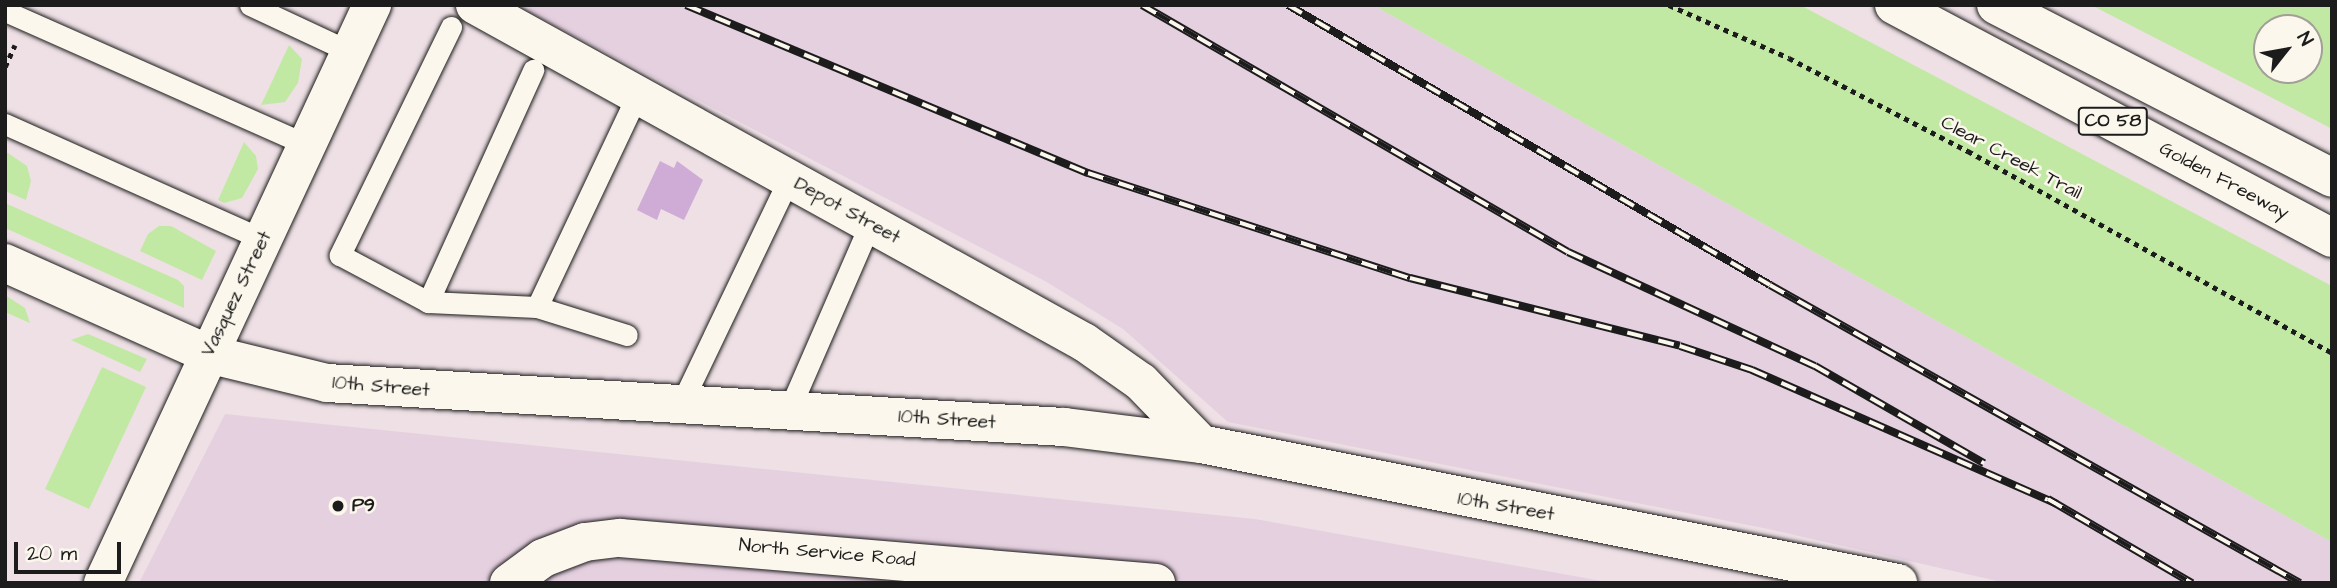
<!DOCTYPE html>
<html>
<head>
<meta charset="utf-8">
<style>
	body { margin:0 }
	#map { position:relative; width:2337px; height:588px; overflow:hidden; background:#eee0e5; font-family:"Architects Daughter",sans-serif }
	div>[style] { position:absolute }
	.built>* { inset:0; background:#e5d0e0 }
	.green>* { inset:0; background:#c2e9a4 }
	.building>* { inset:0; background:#cfacd5 }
	.path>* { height:4.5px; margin-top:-2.25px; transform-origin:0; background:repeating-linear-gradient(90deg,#1c1c1c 0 5px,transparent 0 10px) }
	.roads { filter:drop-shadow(0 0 2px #1c1c1c) drop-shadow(0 0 2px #1c1c1c) }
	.service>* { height:21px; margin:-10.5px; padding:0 10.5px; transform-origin:10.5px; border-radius:10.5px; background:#fbf7ec }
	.minor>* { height:38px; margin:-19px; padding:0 19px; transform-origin:19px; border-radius:19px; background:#fbf7ec }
	.tertiary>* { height:38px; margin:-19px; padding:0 19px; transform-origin:19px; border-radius:19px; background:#fbf7ec }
	.motorway>* { height:38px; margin:-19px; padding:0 19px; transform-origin:19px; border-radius:19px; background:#fbf7ec }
	.rail>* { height:8px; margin-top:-4px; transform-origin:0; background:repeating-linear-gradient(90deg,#fbf7ec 0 16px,#1c1c1c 0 32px); box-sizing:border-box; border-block:2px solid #1c1c1c }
	.dots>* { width:19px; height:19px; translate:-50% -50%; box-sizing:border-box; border:4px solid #fbf7ec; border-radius:50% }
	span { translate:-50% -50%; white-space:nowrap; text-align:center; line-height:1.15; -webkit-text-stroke:5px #fbf7ec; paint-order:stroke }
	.shield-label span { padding:2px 5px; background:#fbf7ec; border:2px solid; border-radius:5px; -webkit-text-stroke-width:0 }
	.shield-label { font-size:18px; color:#1c1c1c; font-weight:700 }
	.street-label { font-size:19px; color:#1c1c1c }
	.poi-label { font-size:19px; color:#1c1c1c; font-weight:700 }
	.left { translate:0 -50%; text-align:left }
	.frame { position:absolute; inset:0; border:7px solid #1c1c1c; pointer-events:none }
	.north { position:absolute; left:2253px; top:14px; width:70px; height:70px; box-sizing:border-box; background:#fbf7ec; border:2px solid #a29f99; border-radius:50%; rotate:59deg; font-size:19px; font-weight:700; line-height:28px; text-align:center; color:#1c1c1c }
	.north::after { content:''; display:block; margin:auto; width:24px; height:32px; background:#1c1c1c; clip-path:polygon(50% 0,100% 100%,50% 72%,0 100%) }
	.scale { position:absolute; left:14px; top:542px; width:107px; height:32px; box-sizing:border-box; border:4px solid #1c1c1c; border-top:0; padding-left:9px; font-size:21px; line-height:24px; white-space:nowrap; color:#1c1c1c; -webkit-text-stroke:5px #fbf7ec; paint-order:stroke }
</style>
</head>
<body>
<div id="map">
	<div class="built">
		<i style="clip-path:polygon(515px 5px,1373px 5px,2332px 542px,2332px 583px,2006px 583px,1768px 529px,1228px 422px,1123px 329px,1045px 281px)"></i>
		<i style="clip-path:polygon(225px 414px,1255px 519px,1613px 583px,139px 583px)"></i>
	</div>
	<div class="green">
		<i style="clip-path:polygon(1373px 5px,1800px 5px,2332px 286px,2332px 542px)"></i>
		<i style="clip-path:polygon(evenodd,2091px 5px,2332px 5px,2332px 129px,2319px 122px,2091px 5px,2267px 28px,2309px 28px,2309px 70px,2267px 70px,2267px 28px)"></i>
		<i style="clip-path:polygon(289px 45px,302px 59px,298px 83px,285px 102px,261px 105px)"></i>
		<i style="clip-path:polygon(244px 142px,256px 156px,258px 169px,242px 198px,224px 203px,218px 200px)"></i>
		<i style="clip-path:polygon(5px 151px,27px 166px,31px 181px,26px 200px,5px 191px)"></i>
		<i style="clip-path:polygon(5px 203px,178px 280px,184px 286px,184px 308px,5px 228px)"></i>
		<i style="clip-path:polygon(159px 226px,171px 226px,216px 251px,202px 280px,140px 251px,148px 234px)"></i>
		<i style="clip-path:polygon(5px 295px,25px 308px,30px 323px,5px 312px)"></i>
		<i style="clip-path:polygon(88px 334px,147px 359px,140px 372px,71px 340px)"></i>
		<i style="clip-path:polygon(102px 367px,146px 387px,89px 509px,45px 489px)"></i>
	</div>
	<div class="building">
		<i style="clip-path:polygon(660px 161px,674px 168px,677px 161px,703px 180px,684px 220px,661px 209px,657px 220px,637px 210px)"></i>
	</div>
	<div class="path">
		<i style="left:1669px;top:5px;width:131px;rotate:23.8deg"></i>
		<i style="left:1789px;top:58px;width:202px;rotate:27.5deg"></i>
		<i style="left:1968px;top:151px;width:416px;rotate:29deg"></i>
		<i style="left:5px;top:67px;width:24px;rotate:-66deg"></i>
	</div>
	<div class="roads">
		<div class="service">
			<i style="left:250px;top:5px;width:111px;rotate:25deg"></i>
			<i style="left:5px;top:11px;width:331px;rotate:23.9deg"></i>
			<i style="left:451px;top:27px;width:254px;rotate:116deg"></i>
			<i style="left:340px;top:255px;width:100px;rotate:28.1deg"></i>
			<i style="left:428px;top:302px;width:109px;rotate:2.6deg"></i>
			<i style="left:537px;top:307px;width:234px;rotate:-64.7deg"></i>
			<i style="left:5px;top:124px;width:284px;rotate:24.1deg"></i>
			<i style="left:428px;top:302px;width:255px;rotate:-65.6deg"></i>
			<i style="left:537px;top:307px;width:94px;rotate:17.3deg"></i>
			<i style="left:681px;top:404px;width:250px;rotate:-64.4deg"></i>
			<i style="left:789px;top:410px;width:203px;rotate:-66.5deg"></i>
		</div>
		<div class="minor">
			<i style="left:475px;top:5px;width:696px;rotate:28.96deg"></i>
			<i style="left:1084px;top:342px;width:70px;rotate:35.1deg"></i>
			<i style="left:1141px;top:382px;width:86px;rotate:45.9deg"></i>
			<i style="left:103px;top:583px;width:638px;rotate:-65.04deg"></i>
			<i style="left:509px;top:583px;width:42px;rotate:-36.3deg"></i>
			<i style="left:543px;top:558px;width:45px;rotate:-20.9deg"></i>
			<i style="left:585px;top:542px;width:35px;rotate:-7deg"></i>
			<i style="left:620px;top:538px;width:538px;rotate:4.8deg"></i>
		</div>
		<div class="tertiary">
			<i style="left:5px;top:263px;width:222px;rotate:24.1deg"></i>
			<i style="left:208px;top:354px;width:122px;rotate:13.7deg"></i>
			<i style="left:327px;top:383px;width:738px;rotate:3.42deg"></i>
			<i style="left:1064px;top:427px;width:138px;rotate:7.1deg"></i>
			<i style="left:1201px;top:444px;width:711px;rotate:11.28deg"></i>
		</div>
		<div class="motorway">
			<i style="left:1894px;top:5px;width:496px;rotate:28deg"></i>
			<i style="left:1996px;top:5px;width:378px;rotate:27.2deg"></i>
		</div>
	</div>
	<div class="rail">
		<i style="left:686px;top:5px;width:436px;rotate:22.7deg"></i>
		<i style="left:1088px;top:173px;width:339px;rotate:18.1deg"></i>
		<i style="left:1410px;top:278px;width:278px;rotate:14.1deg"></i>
		<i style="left:1680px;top:346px;width:76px;rotate:18.4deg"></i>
		<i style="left:1752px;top:370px;width:333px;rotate:23.7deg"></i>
		<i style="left:1142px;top:5px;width:492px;rotate:30.1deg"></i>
		<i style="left:1568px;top:252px;width:272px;rotate:24.8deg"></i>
		<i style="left:1815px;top:366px;width:195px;rotate:29.9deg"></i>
		<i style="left:1288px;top:5px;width:557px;rotate:30.15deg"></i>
		<i style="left:1770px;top:285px;width:608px;rotate:29.35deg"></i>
		<i style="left:2048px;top:499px;width:167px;rotate:30.3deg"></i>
	</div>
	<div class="dots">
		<i style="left:338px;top:506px;background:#1c1c1c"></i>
	</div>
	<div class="shield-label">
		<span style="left:2113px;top:121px">CO 58</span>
	</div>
	<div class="street-label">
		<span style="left:2011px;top:158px;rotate:28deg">Clear Creek Trail</span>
		<span style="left:2224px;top:181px;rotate:28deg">Golden Freeway</span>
		<span style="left:847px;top:211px;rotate:29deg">Depot Street</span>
		<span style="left:237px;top:294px;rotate:-64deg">Vasquez Street</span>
		<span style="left:381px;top:387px;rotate:5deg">10th Street</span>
		<span style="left:947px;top:420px;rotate:4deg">10th Street</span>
		<span style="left:1506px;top:507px;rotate:10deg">10th Street</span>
		<span style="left:827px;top:553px;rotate:5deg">North Service Road</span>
	</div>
	<div class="poi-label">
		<span class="left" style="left:352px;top:506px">P9</span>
	</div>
	<div class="frame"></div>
	<div class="north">N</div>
	<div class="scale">20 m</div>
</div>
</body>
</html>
